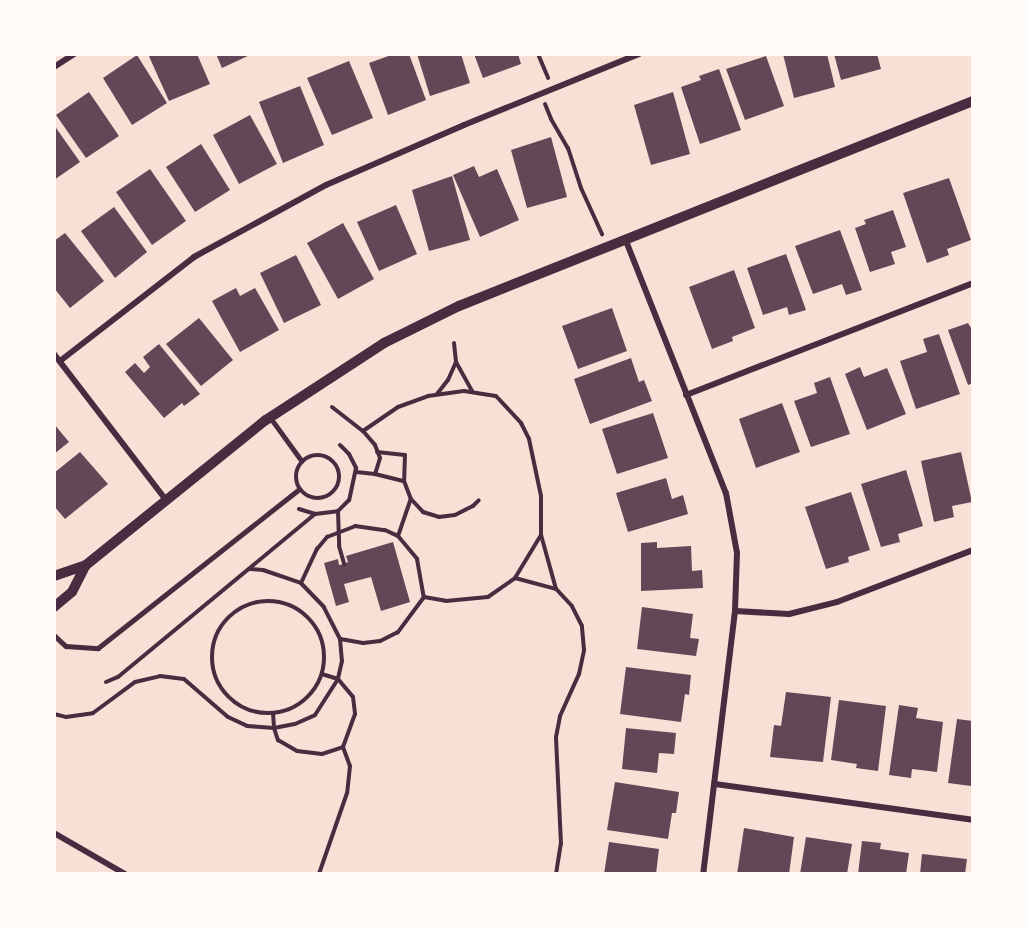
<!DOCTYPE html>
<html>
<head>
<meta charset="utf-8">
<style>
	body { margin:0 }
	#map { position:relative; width:1027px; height:928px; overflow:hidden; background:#f7e1d7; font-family:"Libre Baskerville",serif }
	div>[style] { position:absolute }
	.building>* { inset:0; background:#644757 }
	.path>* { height:4px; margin:-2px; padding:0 2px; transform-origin:2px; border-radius:2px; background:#4a2c40 }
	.path>.ring { margin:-2px; padding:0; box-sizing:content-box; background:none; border:4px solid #4a2c40; border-radius:50% }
	.service>* { height:4.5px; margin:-2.25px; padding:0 2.25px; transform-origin:2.25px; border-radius:2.25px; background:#4a2c40 }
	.service>.ring { margin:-2.25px; padding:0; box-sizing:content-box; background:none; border:4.5px solid #4a2c40; border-radius:50% }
	.minor>* { height:6px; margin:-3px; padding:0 3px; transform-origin:3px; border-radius:3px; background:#4a2c40 }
	.tertiary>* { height:10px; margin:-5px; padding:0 5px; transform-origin:5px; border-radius:5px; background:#4a2c40 }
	span { translate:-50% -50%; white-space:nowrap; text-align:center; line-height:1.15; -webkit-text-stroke:5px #fffaf5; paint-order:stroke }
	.frame { position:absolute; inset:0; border:56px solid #fffaf5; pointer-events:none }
</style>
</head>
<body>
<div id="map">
	<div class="building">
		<i style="clip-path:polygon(148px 54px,197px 54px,210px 84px,169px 101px)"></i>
		<i style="clip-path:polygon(216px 54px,252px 54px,222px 68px)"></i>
		<i style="clip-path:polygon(394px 54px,409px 54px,426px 100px,388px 115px,369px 63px)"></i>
		<i style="clip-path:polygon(417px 54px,461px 54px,470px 83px,430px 96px)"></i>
		<i style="clip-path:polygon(474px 54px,518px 54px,521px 64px,483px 78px)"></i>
		<i style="clip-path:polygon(783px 54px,827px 54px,835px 87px,794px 98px)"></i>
		<i style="clip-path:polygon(834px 54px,877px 54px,881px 69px,841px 80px)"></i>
		<i style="clip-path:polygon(137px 55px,167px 103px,132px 125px,103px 78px)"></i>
		<i style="clip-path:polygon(766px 56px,784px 106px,745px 120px,726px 69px)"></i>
		<i style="clip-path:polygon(349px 61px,373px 118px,332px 135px,307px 78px)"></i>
		<i style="clip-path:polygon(719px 69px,741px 130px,700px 144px,681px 87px,701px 80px,699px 76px)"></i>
		<i style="clip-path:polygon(300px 86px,324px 145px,283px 163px,259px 102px)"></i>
		<i style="clip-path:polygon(89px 92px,119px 136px,86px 158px,56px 115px)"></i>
		<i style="clip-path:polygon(673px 92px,690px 154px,651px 165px,634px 105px)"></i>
		<i style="clip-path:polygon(250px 115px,277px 164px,239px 184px,213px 135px)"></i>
		<i style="clip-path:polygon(54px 125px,80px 162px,54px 180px)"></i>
		<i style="clip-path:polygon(551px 137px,567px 197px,527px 208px,511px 150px)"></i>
		<i style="clip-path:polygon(201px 144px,230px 190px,195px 212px,166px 167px)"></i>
		<i style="clip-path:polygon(474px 166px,479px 177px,497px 169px,519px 220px,480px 237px,453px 175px)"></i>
		<i style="clip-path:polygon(150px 169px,186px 221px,152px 245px,116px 192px)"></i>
		<i style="clip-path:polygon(452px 176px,470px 240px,429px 251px,412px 190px)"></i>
		<i style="clip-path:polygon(949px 178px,971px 240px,947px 249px,949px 255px,927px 263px,903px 193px)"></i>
		<i style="clip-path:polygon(396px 205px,417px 254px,379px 271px,357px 222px)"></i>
		<i style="clip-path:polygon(114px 207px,147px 252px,115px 278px,81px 231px)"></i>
		<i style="clip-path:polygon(893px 210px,906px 247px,891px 252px,895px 264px,870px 272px,855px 228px,866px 224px,864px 220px)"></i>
		<i style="clip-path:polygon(343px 223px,374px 279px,338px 299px,307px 243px)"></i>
		<i style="clip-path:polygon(840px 230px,862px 290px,846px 295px,842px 284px,813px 294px,795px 246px)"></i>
		<i style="clip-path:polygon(65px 233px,104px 281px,70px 308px,54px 288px,54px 241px)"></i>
		<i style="clip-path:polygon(786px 254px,806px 310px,789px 315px,787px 307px,763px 315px,747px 268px)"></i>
		<i style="clip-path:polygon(296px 255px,321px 305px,284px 323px,260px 273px)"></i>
		<i style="clip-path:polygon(734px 270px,755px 328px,732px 337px,733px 341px,712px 349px,689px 287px)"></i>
		<i style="clip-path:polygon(236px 288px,240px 296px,255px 288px,279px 330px,240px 352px,212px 301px)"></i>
		<i style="clip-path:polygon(612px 308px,627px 351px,578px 369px,562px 326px)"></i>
		<i style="clip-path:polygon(199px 318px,233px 360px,201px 386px,166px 344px)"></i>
		<i style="clip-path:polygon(968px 323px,973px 331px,973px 383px,968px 385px,948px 330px)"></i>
		<i style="clip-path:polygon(939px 334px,960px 394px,916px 409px,900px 361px,927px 352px,923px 339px)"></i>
		<i style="clip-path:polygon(159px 344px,200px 394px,184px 406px,182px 403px,164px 418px,125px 372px,135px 363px,144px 373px,150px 367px,143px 357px)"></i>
		<i style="clip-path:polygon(631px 358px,639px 382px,644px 380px,652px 401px,590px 424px,574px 379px)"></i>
		<i style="clip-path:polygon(860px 367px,864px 377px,887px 368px,906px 414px,867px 430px,845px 374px)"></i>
		<i style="clip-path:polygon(830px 377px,850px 434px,811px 447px,794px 401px,817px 393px,814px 383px)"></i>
		<i style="clip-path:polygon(782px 403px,800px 452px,756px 468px,739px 419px)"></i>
		<i style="clip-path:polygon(653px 413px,668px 458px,617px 474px,602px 429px)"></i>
		<i style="clip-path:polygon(54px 424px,69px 442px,54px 454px)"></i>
		<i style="clip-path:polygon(80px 452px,108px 484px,65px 519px,54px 506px,54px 473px)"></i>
		<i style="clip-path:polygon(961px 452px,972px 502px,952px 506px,954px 517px,934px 522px,921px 461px)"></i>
		<i style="clip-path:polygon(906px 470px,923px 526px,898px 534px,900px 542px,881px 547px,861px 484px)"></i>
		<i style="clip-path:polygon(666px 478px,672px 499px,683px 495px,688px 514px,628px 532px,616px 493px)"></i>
		<i style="clip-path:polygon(851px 492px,870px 550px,848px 557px,849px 562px,826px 569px,805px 507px)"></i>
		<i style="clip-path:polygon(393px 542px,410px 602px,381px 611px,371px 577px,344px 584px,349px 602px,336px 606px,324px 563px,338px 559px,339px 565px,344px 564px,348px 562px,346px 556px)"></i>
		<i style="clip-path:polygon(657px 542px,657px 548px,691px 546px,692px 571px,702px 570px,703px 588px,641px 591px,641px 543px)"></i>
		<i style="clip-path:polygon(642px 607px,693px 614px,690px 638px,699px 639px,696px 656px,637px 649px)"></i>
		<i style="clip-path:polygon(626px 667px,691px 675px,689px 695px,685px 694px,681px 722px,620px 714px)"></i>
		<i style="clip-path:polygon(786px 692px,831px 697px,823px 762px,770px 757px,774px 725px,781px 726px)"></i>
		<i style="clip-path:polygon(839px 700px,886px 706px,878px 771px,856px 768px,857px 764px,831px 760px)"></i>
		<i style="clip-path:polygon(899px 705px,918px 708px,916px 718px,943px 722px,937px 772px,912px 769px,911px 778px,889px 775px)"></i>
		<i style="clip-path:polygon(957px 719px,973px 721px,971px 786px,948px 783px)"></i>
		<i style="clip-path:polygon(626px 728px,676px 733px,674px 754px,659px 753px,657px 773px,622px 769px)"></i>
		<i style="clip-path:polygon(615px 782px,679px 792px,676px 813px,672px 813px,668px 839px,607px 830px)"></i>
		<i style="clip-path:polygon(744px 828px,794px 837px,789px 874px,737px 874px)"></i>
		<i style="clip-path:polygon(806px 837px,852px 844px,847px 874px,800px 874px)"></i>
		<i style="clip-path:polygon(862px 841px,881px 843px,880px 849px,909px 853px,906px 874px,858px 874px)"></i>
		<i style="clip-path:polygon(609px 842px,659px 849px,656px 874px,604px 874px)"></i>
		<i style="clip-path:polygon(922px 854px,967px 859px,965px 874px,920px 874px)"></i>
	</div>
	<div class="path">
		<i style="left:538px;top:54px;width:26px;rotate:67deg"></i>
		<i style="left:545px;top:104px;width:16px;rotate:68deg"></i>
		<i style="left:551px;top:119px;width:34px;rotate:60deg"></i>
		<i style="left:568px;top:148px;width:42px;rotate:72deg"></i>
		<i style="left:581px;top:188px;width:51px;rotate:65.5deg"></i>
		<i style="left:454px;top:343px;width:19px;rotate:84deg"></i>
		<i style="left:437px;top:394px;width:18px;rotate:-52deg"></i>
		<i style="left:448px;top:380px;width:20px;rotate:-66deg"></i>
		<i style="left:456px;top:362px;width:33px;rotate:61deg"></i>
		<i style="left:332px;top:407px;width:39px;rotate:38deg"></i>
		<i style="left:363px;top:431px;width:42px;rotate:-34.4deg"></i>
		<i style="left:398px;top:407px;width:32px;rotate:-20deg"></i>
		<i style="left:428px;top:396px;width:36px;rotate:-8deg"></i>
		<i style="left:464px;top:391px;width:32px;rotate:9deg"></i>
		<i style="left:496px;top:396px;width:37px;rotate:47deg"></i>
		<i style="left:521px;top:423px;width:18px;rotate:63deg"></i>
		<i style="left:529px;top:439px;width:58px;rotate:78.1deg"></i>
		<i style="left:541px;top:496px;width:39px;rotate:90deg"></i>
		<i style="left:541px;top:535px;width:50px;rotate:121.2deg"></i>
		<i style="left:515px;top:578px;width:42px;rotate:15deg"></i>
		<i style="left:556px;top:589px;width:56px;rotate:-105.5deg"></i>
		<i style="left:363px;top:431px;width:18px;rotate:49deg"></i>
		<i style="left:375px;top:445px;width:14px;rotate:69deg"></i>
		<i style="left:380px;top:458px;width:17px;rotate:107deg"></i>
		<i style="left:375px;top:474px;width:30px;rotate:14deg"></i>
		<i style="left:404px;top:481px;width:19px;rotate:69deg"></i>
		<i style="left:340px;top:445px;width:13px;rotate:45deg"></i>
		<i style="left:349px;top:454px;width:16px;rotate:63deg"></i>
		<i style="left:356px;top:468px;width:33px;rotate:102deg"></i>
		<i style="left:349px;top:500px;width:16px;rotate:135deg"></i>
		<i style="left:338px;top:511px;width:35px;rotate:88deg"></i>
		<i style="left:339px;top:546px;width:19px;rotate:74deg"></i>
		<i style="left:377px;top:452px;width:28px;rotate:6deg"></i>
		<i style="left:405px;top:455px;width:26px;rotate:92deg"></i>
		<i style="left:356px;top:472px;width:19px;rotate:6deg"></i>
		<i style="left:299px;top:509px;width:17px;rotate:17deg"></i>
		<i style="left:315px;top:514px;width:23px;rotate:-7deg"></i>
		<i style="left:398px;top:536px;width:39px;rotate:-71deg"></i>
		<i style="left:411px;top:499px;width:18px;rotate:47deg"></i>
		<i style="left:423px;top:512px;width:17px;rotate:17deg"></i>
		<i style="left:439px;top:517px;width:16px;rotate:-7deg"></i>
		<i style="left:455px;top:515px;width:20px;rotate:-27deg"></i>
		<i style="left:473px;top:506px;width:8px;rotate:-45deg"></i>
		<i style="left:250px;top:569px;width:13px;rotate:4deg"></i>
		<i style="left:263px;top:570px;width:40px;rotate:18.9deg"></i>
		<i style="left:424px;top:597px;width:44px;rotate:126.6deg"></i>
		<i style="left:398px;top:632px;width:20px;rotate:153deg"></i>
		<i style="left:380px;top:641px;width:17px;rotate:173deg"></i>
		<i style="left:363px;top:643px;width:23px;rotate:-170deg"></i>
		<i style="left:340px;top:639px;width:36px;rotate:-117deg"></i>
		<i style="left:324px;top:607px;width:33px;rotate:-134deg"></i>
		<i style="left:301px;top:583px;width:38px;rotate:-65deg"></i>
		<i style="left:317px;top:549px;width:16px;rotate:-50deg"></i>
		<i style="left:327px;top:537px;width:30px;rotate:-21deg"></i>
		<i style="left:355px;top:526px;width:30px;rotate:8deg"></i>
		<i style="left:385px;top:530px;width:14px;rotate:25deg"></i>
		<i style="left:398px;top:536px;width:30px;rotate:50deg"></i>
		<i style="left:417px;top:559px;width:39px;rotate:80deg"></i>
		<i style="left:424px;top:597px;width:22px;rotate:10deg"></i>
		<i style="left:446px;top:601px;width:42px;rotate:-5.4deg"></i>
		<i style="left:488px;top:597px;width:33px;rotate:-35deg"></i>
		<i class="ring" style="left:212px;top:601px;width:108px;height:108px"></i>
		<i style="left:340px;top:639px;width:22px;rotate:85deg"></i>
		<i style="left:342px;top:661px;width:18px;rotate:103deg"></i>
		<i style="left:338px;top:679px;width:23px;rotate:50deg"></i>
		<i style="left:353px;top:697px;width:17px;rotate:83deg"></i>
		<i style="left:355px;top:714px;width:35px;rotate:110deg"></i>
		<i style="left:106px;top:682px;width:13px;rotate:-23deg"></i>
		<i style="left:118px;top:677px;width:256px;rotate:-39.6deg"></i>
		<i style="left:273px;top:713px;width:15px;rotate:86deg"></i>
		<i style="left:274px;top:728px;width:21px;rotate:-11deg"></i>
		<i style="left:295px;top:724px;width:22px;rotate:-24deg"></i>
		<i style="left:315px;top:715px;width:43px;rotate:-57.4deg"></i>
		<i style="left:338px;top:679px;width:17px;rotate:-163deg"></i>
		<i style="left:54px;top:714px;width:12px;rotate:14deg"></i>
		<i style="left:66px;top:717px;width:27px;rotate:-8deg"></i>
		<i style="left:93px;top:713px;width:52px;rotate:-36.4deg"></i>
		<i style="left:135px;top:682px;width:26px;rotate:-13deg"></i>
		<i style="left:160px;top:676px;width:24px;rotate:7deg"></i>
		<i style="left:184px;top:679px;width:58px;rotate:40.8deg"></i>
		<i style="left:228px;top:717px;width:21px;rotate:25deg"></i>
		<i style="left:247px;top:726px;width:27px;rotate:4deg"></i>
		<i style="left:274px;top:728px;width:13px;rotate:72deg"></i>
		<i style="left:278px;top:740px;width:22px;rotate:30deg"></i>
		<i style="left:297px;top:751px;width:25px;rotate:7deg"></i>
		<i style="left:322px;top:754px;width:22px;rotate:-18deg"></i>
		<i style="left:343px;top:747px;width:20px;rotate:70deg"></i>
		<i style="left:350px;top:766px;width:27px;rotate:96deg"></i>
		<i style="left:347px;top:793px;width:86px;rotate:109.1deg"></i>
		<i style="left:556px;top:874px;width:30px;rotate:-81deg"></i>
		<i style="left:561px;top:844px;width:107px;rotate:-92.7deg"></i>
		<i style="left:556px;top:737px;width:21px;rotate:-79deg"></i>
		<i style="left:560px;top:716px;width:46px;rotate:-65.7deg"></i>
		<i style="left:579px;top:674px;width:25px;rotate:-78deg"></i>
		<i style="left:584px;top:650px;width:24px;rotate:-95deg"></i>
		<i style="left:582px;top:626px;width:22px;rotate:-117deg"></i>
		<i style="left:572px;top:606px;width:23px;rotate:-133deg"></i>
	</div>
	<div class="service">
		<i style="left:270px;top:417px;width:54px;rotate:54deg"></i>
		<i class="ring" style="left:296px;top:455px;width:39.5px;height:39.5px"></i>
		<i style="left:54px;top:635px;width:16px;rotate:43deg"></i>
		<i style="left:66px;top:646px;width:32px;rotate:4deg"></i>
		<i style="left:98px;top:648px;width:256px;rotate:-38.3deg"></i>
	</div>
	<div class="minor">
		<i style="left:54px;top:67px;width:24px;rotate:-33deg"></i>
		<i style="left:626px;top:241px;width:271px;rotate:68.4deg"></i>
		<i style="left:726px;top:493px;width:61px;rotate:79.6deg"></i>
		<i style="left:737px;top:553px;width:58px;rotate:92deg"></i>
		<i style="left:735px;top:611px;width:265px;rotate:96.9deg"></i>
		<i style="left:54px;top:354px;width:184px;rotate:52.5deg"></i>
		<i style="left:60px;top:361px;width:170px;rotate:-37.8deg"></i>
		<i style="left:194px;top:257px;width:150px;rotate:-28.6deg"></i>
		<i style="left:326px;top:185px;width:150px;rotate:-23.5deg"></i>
		<i style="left:464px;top:125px;width:189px;rotate:-22.1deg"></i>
		<i style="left:686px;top:395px;width:308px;rotate:-21.3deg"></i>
		<i style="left:735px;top:611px;width:54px;rotate:3.2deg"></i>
		<i style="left:789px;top:614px;width:49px;rotate:-14deg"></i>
		<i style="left:837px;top:602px;width:146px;rotate:-20.9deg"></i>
		<i style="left:715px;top:784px;width:260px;rotate:7.9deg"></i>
		<i style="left:54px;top:833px;width:82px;rotate:30deg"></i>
	</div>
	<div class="tertiary">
		<i style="left:54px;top:576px;width:34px;rotate:-19deg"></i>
		<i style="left:54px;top:607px;width:23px;rotate:-40deg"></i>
		<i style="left:72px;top:592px;width:30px;rotate:-63deg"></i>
		<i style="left:86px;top:565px;width:231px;rotate:-38.9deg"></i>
		<i style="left:266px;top:420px;width:141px;rotate:-33.1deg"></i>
		<i style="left:384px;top:343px;width:84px;rotate:-26.3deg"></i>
		<i style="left:459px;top:306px;width:553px;rotate:-21.74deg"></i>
	</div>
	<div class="frame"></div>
</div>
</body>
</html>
